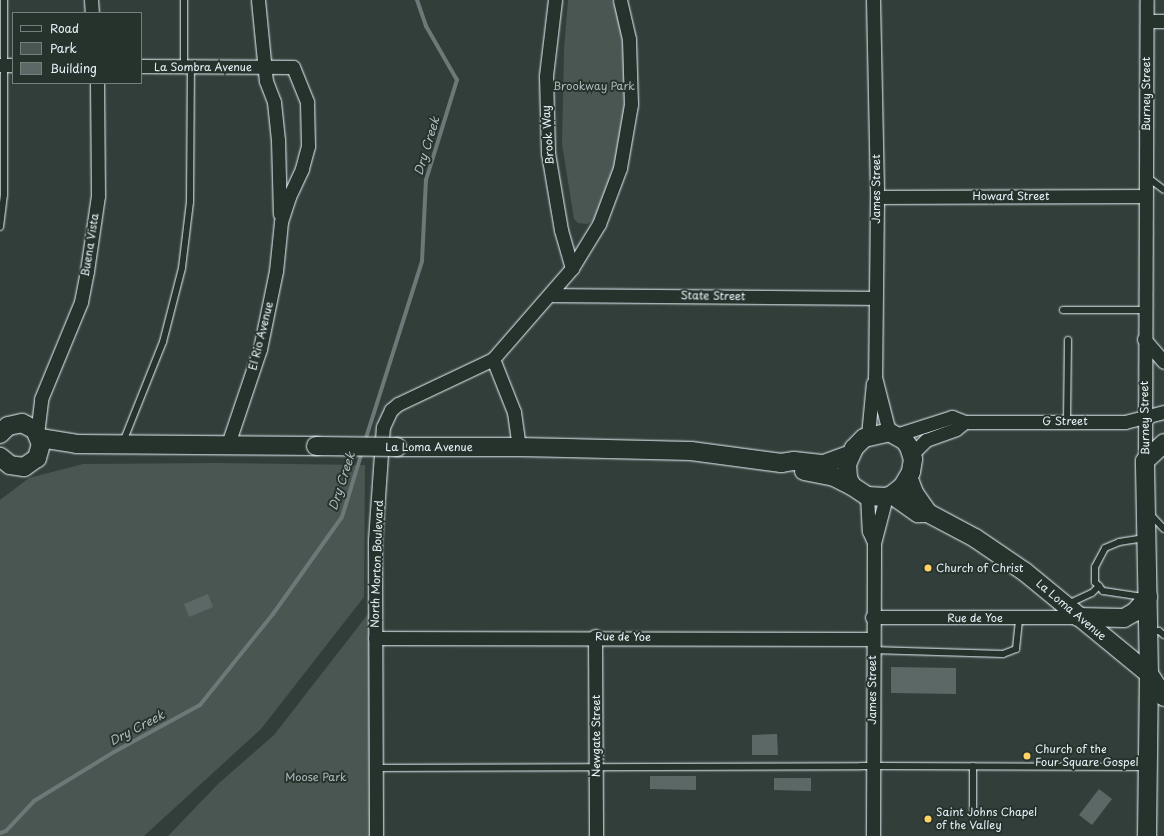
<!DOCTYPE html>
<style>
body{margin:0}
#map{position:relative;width:1164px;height:836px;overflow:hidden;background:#323e39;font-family:"Playpen Sans",sans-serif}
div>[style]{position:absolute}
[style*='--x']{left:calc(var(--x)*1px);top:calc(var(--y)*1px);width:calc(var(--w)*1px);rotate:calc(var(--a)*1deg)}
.green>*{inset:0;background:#495651}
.stream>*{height:4px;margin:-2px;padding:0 2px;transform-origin:2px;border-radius:2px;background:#6d7978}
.building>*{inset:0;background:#5c6865}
.roads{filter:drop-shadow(0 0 1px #e8f1f8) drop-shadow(0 0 1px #e8f1f8)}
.lane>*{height:6px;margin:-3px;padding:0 3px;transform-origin:3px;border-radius:3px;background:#26332d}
.street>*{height:13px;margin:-6.5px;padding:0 6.5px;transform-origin:6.5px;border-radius:6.5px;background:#26332d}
.secondary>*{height:18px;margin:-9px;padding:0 9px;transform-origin:9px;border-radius:9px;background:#26332d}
.bridges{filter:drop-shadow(0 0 1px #e8f1f8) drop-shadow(0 0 1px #e8f1f8)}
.secondary-bridge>*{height:18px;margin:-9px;padding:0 9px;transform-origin:9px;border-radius:9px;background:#26332d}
.dots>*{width:11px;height:11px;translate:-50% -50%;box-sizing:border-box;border:2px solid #26332d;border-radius:50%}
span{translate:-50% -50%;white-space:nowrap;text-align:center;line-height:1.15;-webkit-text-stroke:4px #26332d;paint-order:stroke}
.street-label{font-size:11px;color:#e8f1f8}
.park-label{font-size:11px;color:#b0bbbe}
.poi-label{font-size:11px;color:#e8f1f8}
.left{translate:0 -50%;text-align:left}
.water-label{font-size:12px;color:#b1bbbe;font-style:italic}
.legend{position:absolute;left:12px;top:12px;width:130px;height:72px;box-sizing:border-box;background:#26332d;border:1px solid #747f7e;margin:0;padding:5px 7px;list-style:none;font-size:12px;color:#e8f1f8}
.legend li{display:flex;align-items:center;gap:8px;height:20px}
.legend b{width:20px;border:1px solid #747f7e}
</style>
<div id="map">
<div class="green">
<div style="clip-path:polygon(568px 0,612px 0,618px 15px,624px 49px,624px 119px,609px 193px,597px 219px,587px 224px,578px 223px,574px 219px,562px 144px,564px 49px)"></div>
<div style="clip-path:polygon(216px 463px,365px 465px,364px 597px,261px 729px,144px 836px,0 836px,0 500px,29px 478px,83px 464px)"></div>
<div style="clip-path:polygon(375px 605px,376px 836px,168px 836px,219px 783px,274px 735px)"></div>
</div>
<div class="stream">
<div style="--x:365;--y:441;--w:189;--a:-72.4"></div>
<div style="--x:422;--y:261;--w:81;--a:-87.2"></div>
<div style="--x:426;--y:180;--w:105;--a:-72.8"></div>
<div style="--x:457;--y:80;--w:62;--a:-119.9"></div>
<div style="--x:426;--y:26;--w:28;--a:-109"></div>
<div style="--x:0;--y:833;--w:6;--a:-18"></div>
<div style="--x:6;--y:831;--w:41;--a:-47"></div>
<div style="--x:34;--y:801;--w:94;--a:-31.5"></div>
<div style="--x:114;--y:752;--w:98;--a:-28.7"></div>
<div style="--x:200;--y:705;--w:117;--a:-51.3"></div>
<div style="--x:273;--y:614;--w:119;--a:-54.6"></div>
<div style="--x:342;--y:517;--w:68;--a:-72.9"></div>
</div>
<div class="building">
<div style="clip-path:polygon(208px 594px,213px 607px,189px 617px,184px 604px)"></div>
<div style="clip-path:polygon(891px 667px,956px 668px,956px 694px,891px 693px)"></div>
<div style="clip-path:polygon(777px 734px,778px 755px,752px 755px,752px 735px)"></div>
<div style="clip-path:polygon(650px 776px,696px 776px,696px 790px,650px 789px)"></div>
<div style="clip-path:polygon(774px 778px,811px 778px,811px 791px,774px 790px)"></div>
<div style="clip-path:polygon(1099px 789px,1112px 799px,1092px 825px,1079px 815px)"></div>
</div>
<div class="roads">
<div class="lane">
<div style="--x:184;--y:0;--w:66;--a:90"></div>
<div style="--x:1147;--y:177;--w:21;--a:37"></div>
<div style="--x:0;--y:227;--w:32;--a:-83"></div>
<div style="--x:4;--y:195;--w:195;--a:-90"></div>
<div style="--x:1063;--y:310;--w:81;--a:0"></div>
<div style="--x:1067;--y:421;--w:81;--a:-89.3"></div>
<div style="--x:123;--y:442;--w:108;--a:-68.2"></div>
<div style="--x:163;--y:342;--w:76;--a:-75.6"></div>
<div style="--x:182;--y:268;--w:66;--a:-83.1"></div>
<div style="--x:190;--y:202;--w:136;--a:-89.6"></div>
<div style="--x:1151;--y:515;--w:19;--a:47"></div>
<div style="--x:1143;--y:597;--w:40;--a:-171.5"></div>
<div style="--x:1103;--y:591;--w:12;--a:-132"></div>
<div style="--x:1095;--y:582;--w:15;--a:-90"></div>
<div style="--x:1095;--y:567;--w:21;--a:-62"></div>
<div style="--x:1105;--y:548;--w:15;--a:-23"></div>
<div style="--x:1119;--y:542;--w:26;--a:-9"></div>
<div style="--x:1068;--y:604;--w:26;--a:-25"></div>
<div style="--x:1092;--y:593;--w:10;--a:-45"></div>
<div style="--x:1149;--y:631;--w:10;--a:0"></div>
<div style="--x:1159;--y:631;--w:6;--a:39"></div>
<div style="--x:872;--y:650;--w:131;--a:1.7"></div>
<div style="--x:1003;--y:654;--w:14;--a:-21"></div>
<div style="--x:1016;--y:649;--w:31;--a:-84"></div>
<div style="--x:973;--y:766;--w:44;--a:90"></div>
<div style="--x:375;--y:768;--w:486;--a:-0.2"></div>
<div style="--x:861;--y:766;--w:284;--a:0.2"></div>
</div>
<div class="street">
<div style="--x:91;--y:0;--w:13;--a:86"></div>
<div style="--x:258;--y:0;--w:81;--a:84.4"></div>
<div style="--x:266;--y:81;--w:22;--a:69"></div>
<div style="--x:274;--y:102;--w:38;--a:84"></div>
<div style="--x:278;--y:140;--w:74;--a:88.5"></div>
<div style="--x:555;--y:0;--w:77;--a:96.8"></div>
<div style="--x:546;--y:76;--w:77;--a:88.5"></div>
<div style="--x:548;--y:153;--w:78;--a:80.4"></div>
<div style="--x:561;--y:230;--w:40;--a:74"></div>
<div style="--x:873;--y:0;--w:197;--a:88.8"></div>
<div style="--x:877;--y:197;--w:180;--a:90.6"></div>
<div style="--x:875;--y:377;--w:57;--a:75.7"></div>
<div style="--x:1147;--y:21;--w:17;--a:0"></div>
<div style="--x:0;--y:65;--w:13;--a:0"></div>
<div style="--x:141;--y:66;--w:152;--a:0.4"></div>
<div style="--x:293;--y:67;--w:38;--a:68"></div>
<div style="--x:307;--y:102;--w:44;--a:88.7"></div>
<div style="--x:308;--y:146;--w:24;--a:105"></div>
<div style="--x:302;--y:169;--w:31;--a:115"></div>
<div style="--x:289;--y:197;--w:26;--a:108"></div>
<div style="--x:281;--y:222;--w:49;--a:95.8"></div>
<div style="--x:276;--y:271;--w:80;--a:101.6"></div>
<div style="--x:260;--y:349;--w:103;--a:108.6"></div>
<div style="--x:877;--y:197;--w:268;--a:-0.2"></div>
<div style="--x:550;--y:295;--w:325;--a:0.5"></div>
<div style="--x:1144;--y:339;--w:30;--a:49"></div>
<div style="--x:493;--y:359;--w:57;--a:68.4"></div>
<div style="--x:514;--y:412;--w:35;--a:82"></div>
<div style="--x:37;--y:434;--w:35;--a:-83"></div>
<div style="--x:41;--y:399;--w:105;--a:-67.6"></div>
<div style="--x:81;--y:302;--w:32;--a:-79"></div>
<div style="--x:87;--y:271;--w:76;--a:-81.7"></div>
<div style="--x:98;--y:196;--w:113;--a:-90.5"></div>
<div style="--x:868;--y:435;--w:52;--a:-84.5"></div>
<div style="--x:896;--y:435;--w:59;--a:-17.8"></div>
<div style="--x:952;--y:417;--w:14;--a:21"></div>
<div style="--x:965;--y:422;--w:160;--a:0"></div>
<div style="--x:1125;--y:422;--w:40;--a:-14.4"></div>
<div style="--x:913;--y:459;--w:8;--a:-76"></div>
<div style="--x:915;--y:451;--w:16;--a:-45"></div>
<div style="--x:926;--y:440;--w:32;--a:-20"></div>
<div style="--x:956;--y:429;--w:11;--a:-38"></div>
<div style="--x:1145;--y:461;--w:461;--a:-89.8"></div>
<div style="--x:867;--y:496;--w:35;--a:87"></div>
<div style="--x:869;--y:531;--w:12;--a:66"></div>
<div style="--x:872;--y:617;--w:206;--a:0"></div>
<div style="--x:595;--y:636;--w:200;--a:89.7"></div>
<div style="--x:375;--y:638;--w:497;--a:0.1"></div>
<div style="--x:376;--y:836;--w:296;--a:-90.2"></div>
<div style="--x:375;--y:540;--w:113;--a:-86"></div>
<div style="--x:383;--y:427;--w:19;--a:-65"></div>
<div style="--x:391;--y:410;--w:9;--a:-41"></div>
<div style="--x:398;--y:404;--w:105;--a:-25.3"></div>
<div style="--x:493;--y:359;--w:121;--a:-49"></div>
<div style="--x:572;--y:268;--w:52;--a:-58.5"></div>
<div style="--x:599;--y:224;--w:60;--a:-69.4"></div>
<div style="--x:620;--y:168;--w:65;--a:-80.2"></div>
<div style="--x:631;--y:104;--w:65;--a:-91.8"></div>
<div style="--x:629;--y:39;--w:40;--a:-103"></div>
<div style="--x:873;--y:836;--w:293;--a:-89.8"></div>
<div style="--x:874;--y:543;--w:48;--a:-75.4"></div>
</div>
<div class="secondary">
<div style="--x:889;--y:432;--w:18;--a:29"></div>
<div style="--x:905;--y:441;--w:7;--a:56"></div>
<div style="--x:909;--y:447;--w:13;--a:72"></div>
<div style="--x:913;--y:459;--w:13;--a:99"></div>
<div style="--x:911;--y:472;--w:16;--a:120"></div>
<div style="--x:903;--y:486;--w:14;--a:141"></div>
<div style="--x:892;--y:495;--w:6;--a:162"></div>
<div style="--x:886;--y:497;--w:19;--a:-177"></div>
<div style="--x:867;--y:496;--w:18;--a:-146"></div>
<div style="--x:852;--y:486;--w:9;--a:-117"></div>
<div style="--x:848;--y:478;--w:14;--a:-94"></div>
<div style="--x:847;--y:464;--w:17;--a:-66"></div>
<div style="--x:854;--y:448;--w:14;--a:-45"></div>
<div style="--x:864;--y:438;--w:26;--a:-13"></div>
<div style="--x:0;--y:434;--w:11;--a:-45"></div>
<div style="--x:8;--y:426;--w:14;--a:-12"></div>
<div style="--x:22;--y:423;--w:15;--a:28"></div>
<div style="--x:35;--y:430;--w:15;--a:67"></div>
<div style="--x:41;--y:444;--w:15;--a:106"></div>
<div style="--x:37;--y:458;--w:16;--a:145"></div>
<div style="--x:24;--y:467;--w:14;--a:-172"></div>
<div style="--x:10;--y:465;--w:13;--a:-141"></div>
<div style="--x:40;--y:438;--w:36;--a:9"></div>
<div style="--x:76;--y:444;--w:240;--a:0.5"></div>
<div style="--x:397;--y:447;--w:122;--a:0"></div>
<div style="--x:519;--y:447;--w:172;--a:1.3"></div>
<div style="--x:691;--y:451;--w:91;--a:7.6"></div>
<div style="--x:781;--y:463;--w:13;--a:-9"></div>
<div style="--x:794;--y:461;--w:30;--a:6"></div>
<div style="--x:824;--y:464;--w:27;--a:-20"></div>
<div style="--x:804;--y:471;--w:31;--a:11"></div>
<div style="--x:834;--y:477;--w:20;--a:27"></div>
<div style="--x:909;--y:479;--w:15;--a:70"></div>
<div style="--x:914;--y:493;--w:24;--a:55"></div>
<div style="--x:892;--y:495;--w:32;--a:35"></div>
<div style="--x:918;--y:513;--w:10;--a:0"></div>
<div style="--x:928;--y:513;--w:53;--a:28"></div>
<div style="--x:975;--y:538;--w:60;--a:34.2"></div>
<div style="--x:1025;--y:572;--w:161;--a:39.4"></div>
<div style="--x:1149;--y:674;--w:27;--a:57"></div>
<div style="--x:1078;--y:617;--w:46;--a:1.2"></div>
<div style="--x:1124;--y:618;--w:13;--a:-29"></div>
<div style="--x:1135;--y:612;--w:20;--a:-49"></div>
<div style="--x:1147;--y:836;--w:162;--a:-89.3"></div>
<div style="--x:1149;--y:674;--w:213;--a:-91.1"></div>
<div style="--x:1145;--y:461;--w:26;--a:-43"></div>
</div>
</div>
<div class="bridges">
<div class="secondary-bridge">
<div style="--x:316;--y:446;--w:81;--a:0.7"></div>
</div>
</div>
<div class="dots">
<div style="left:928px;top:568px;background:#ffd166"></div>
<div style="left:1027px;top:756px;background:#ffd166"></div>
<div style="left:928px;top:819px;background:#ffd166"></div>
</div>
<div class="street-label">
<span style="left:203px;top:67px">La Sombra Avenue</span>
<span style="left:1146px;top:94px;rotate:-90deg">Burney Street</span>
<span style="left:548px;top:135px;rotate:-94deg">Brook Way</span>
<span style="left:876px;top:189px;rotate:-90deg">James Street</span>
<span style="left:1011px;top:196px">Howard Street</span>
<span style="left:90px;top:245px;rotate:-81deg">Buena Vista</span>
<span style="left:713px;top:296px;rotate:1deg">State Street</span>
<span style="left:261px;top:336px;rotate:-76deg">El Rio Avenue</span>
<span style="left:1145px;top:418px;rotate:-91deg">Burney Street</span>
<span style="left:1065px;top:421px">G Street</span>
<span style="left:429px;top:447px">La Loma Avenue</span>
<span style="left:377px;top:564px;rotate:-88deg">North Morton Boulevard</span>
<span style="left:1071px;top:610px;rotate:40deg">La Loma Avenue</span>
<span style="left:975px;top:618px">Rue de Yoe</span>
<span style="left:623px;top:637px;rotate:1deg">Rue de Yoe</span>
<span style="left:872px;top:690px;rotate:-90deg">James Street</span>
<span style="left:596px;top:736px;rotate:-90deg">Newgate Street</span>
</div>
<div class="park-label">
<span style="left:594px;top:86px">Brookway Park</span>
<span style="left:316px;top:777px">Moose Park</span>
</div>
<div class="poi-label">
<span class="left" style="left:936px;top:568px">Church of Christ</span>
<span class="left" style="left:1035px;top:756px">Church of the<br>Four Square Gospel</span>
<span class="left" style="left:936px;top:819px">Saint Johns Chapel<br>of the Valley</span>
</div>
<div class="water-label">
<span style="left:427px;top:146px;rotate:-73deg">Dry Creek</span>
<span style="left:342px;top:481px;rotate:-72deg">Dry Creek</span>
<span style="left:137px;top:728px;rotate:-28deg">Dry Creek</span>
</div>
<ul class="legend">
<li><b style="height:5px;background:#26332d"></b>Road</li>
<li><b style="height:11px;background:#495651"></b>Park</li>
<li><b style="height:11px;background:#5c6865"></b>Building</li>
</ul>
</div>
